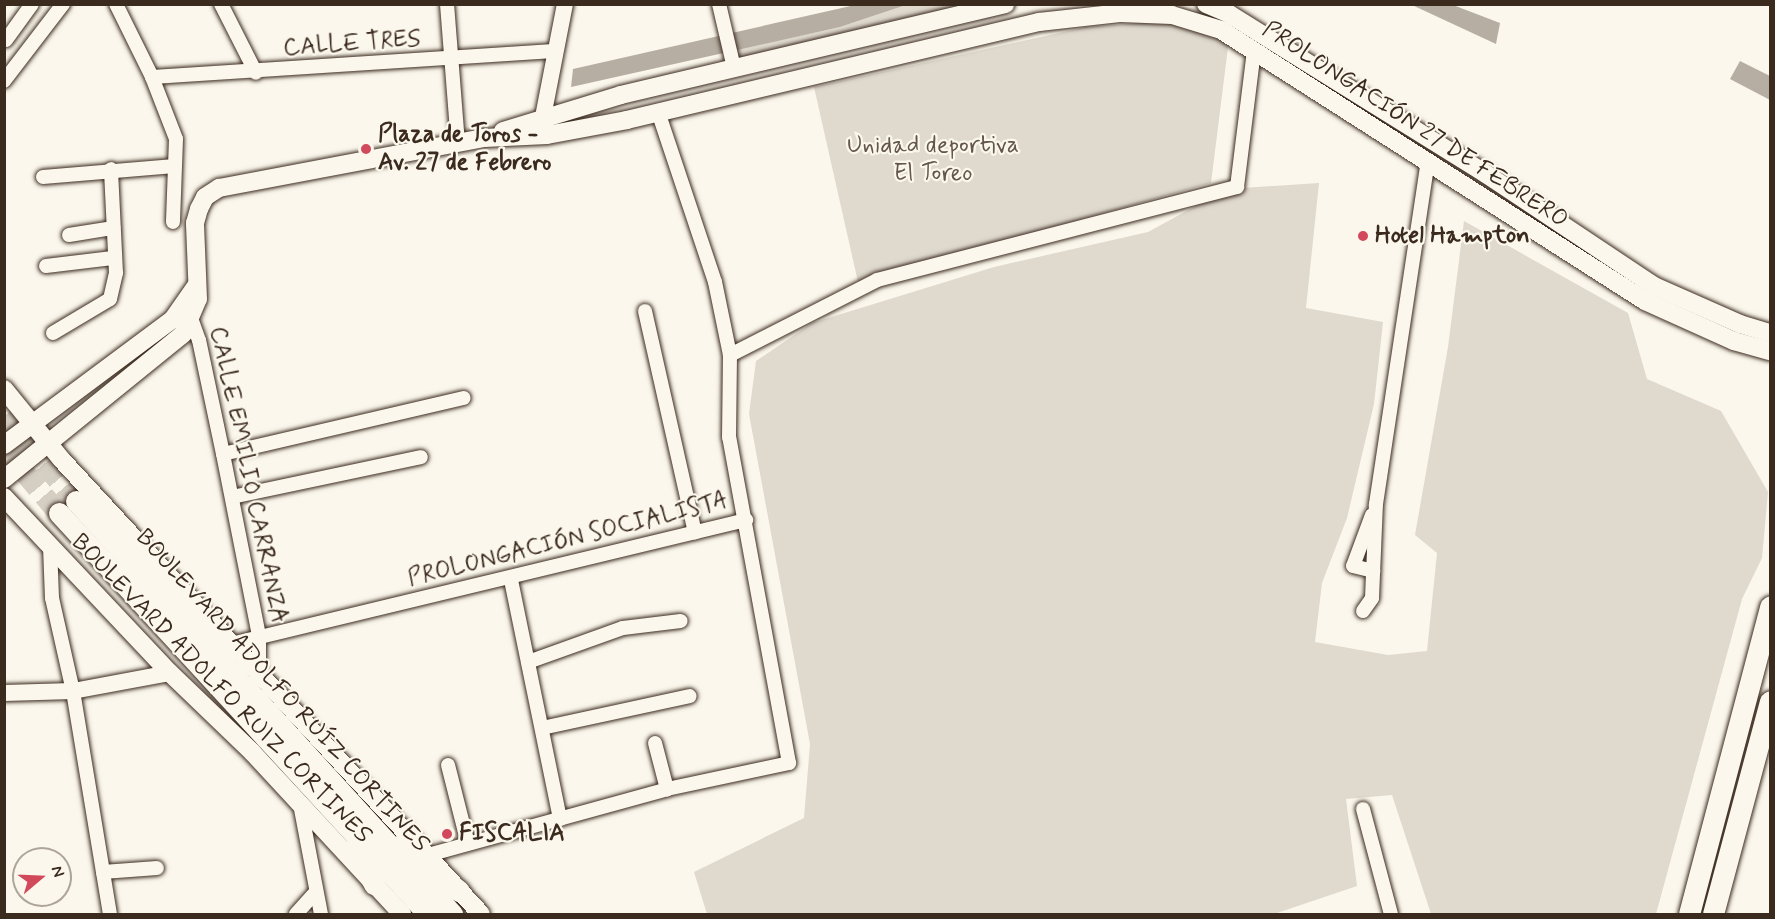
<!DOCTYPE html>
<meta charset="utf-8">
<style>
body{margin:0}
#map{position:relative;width:1775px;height:919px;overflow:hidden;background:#fbf7ec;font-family:Mynerve,sans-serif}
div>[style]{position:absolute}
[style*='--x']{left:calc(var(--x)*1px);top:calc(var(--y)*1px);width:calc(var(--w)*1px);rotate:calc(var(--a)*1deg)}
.green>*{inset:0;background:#dfd9ce}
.water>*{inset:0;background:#b6aea2}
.trunk-tunnel>*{height:21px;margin-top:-10.5px;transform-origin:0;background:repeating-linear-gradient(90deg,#d5cec3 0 21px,transparent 0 31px)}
.roads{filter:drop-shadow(0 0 2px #3b2a1e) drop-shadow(0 0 2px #3b2a1e)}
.minor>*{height:14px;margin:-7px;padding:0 7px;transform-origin:7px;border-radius:7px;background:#fbf7ec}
.tertiary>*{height:16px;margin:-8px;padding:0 8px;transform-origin:8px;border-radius:8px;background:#fbf7ec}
.secondary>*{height:18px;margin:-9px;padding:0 9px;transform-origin:9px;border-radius:9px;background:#fbf7ec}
.primary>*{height:21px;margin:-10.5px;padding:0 10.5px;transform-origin:10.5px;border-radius:10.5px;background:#fbf7ec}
.trunk>*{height:21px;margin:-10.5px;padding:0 10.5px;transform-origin:10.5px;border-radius:10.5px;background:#fbf7ec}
.dots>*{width:16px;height:16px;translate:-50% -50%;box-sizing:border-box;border:3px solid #fbf7ec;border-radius:50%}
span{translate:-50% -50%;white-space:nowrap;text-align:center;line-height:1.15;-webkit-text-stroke:4.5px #fbf7ec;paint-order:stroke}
.street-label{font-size:24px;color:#3b2a1e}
.poi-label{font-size:24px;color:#3b2a1e;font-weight:700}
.left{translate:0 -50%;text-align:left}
.park-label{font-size:24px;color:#64564a}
.frame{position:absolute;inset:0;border:6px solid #3b2a1e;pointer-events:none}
.north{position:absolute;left:12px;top:847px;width:60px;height:60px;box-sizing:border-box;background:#fbf7ec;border:2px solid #aea59a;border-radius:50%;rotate:71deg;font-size:16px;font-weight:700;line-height:24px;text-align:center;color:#3b2a1e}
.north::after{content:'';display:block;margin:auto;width:21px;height:27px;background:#d1495b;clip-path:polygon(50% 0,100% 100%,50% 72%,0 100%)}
</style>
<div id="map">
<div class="green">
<div style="clip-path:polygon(906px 5px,995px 5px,734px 68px,730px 51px,840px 27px)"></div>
<div style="clip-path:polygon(1168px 21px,1229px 39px,1211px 183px,858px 282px,814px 87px,1086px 27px)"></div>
<div style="clip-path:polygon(1319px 183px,1306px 308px,1383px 322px,1374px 404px,1347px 518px,1322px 583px,1315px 642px,1388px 655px,1427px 651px,1437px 553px,1415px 535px,1448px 347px,1464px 221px,1628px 313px,1647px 379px,1721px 411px,1768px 492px,1762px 558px,1742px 599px,1656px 914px,1431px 914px,1392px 795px,1346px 799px,1357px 886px,1274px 914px,707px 914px,694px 872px,804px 818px,810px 744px,749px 414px,756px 361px,812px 323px,994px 267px,1148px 232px,1227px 189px)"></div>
</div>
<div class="water">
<div style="clip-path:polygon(855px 5px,906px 5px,840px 27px,571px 87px,573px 69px)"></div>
<div style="clip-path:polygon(1412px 5px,1453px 5px,1500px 23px,1496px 44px)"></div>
<div style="clip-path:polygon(1740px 61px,1770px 76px,1770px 100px,1730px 79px)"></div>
</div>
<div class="trunk-tunnel">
<div style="--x:4;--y:416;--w:111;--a:49.7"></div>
<div style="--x:4;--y:448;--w:85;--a:49.8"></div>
</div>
<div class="roads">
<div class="minor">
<div style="--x:116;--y:4;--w:81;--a:63.7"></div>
<div style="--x:152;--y:77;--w:66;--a:68.8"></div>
<div style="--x:176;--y:139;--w:83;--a:92.1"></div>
<div style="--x:221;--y:4;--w:77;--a:63.1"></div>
<div style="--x:447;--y:4;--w:139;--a:85.5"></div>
<div style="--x:719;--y:4;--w:66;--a:76.8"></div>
<div style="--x:6;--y:40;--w:44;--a:-54.2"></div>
<div style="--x:152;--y:77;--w:403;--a:-3.7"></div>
<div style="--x:4;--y:81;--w:97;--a:-52.5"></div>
<div style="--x:43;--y:177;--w:132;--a:-4.8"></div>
<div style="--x:69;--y:235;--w:45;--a:-9"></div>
<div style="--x:46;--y:266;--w:67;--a:-6.8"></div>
<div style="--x:645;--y:311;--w:227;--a:77.3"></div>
<div style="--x:185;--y:314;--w:10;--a:45"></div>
<div style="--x:192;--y:321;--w:20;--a:70"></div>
<div style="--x:199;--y:340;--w:116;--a:78.1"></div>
<div style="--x:223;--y:454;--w:186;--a:78.8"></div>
<div style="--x:259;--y:636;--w:38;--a:90"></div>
<div style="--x:53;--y:333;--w:66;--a:-30.8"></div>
<div style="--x:110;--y:299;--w:27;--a:-77"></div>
<div style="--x:116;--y:273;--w:104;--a:-92.8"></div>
<div style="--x:730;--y:355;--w:165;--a:-27"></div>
<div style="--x:877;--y:280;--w:372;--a:-14.5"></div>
<div style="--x:1237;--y:187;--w:138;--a:-82.9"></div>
<div style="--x:223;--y:454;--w:247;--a:-13.1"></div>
<div style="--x:232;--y:497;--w:193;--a:-11.9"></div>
<div style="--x:1372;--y:515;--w:54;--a:110.4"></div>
<div style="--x:1353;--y:566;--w:21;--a:14"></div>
<div style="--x:50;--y:546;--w:52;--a:87.8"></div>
<div style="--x:52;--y:598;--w:95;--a:77.3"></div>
<div style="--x:73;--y:691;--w:226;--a:80.6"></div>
<div style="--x:511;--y:580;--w:244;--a:78.4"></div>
<div style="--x:1363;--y:611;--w:16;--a:-55"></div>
<div style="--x:1372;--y:598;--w:94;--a:-87.6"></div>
<div style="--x:1376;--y:504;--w:346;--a:-81.4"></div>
<div style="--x:231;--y:644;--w:530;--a:-13.54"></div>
<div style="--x:528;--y:662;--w:101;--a:-19.7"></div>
<div style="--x:623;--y:628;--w:58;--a:-6.9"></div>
<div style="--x:542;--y:728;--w:151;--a:-12.2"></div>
<div style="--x:655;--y:743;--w:48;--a:75.4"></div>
<div style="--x:448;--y:765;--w:81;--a:75.8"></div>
<div style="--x:300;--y:804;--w:112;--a:79.2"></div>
<div style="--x:1363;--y:809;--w:109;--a:75.1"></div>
<div style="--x:428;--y:855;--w:248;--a:-15.4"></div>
<div style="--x:667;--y:789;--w:125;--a:-12"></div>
<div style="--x:789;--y:763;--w:331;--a:-100.4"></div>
<div style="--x:729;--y:437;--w:82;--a:-89.3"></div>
<div style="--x:730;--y:355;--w:75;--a:-101.6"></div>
<div style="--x:715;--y:282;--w:179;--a:-108.5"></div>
<div style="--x:103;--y:872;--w:54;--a:-4.2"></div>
<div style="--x:296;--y:914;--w:30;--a:-48"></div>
</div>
<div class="tertiary">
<div style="--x:546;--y:130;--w:13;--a:-103"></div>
<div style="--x:543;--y:117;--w:115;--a:-79"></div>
<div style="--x:4;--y:693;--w:69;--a:-1.7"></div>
<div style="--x:73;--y:691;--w:99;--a:-10.5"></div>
</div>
<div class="secondary">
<div style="--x:1206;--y:4;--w:25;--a:23"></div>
<div style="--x:1229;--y:14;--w:303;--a:31.9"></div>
<div style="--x:1486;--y:174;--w:202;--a:33.7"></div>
<div style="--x:1654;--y:286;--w:94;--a:23.8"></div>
<div style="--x:1740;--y:324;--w:31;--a:17"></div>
<div style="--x:503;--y:131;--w:123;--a:-17"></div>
<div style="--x:621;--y:95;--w:395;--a:-13.3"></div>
<div style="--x:4;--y:389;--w:90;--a:50.8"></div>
<div style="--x:61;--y:459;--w:619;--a:47.29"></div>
<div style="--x:4;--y:445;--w:211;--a:-36.7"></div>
<div style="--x:173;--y:319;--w:40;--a:-55.1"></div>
<div style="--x:4;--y:479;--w:230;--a:-39"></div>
<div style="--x:183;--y:334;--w:38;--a:-67"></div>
<div style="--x:198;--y:299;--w:76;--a:-92.3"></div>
<div style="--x:195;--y:223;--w:15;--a:-74"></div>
<div style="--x:199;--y:209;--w:13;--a:-63"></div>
<div style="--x:205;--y:197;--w:17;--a:-33"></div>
<div style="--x:219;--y:188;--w:270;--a:-10.7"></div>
<div style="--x:484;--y:138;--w:63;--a:-2.7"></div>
<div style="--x:547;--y:135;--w:81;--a:-10.6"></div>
<div style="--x:627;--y:120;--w:423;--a:-13.4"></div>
<div style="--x:1039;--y:22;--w:81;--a:-6.3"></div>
<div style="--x:1120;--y:13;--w:52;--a:2.2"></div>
<div style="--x:1172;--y:15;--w:51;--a:17"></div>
<div style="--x:1221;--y:30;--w:503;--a:32.58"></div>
<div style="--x:1645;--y:301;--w:98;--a:24.2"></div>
<div style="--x:1734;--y:341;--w:37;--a:16"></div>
<div style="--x:4;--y:497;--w:242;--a:46.7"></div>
<div style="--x:170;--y:673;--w:114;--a:43.9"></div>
<div style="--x:252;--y:752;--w:221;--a:47.2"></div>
</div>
<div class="primary">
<div style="--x:1689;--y:914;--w:318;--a:-75.2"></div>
<div style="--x:1713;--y:914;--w:220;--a:-75"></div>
</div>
<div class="trunk">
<div style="--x:76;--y:501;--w:559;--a:47.68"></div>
<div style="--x:59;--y:513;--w:545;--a:47.38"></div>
<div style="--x:401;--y:845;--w:74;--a:38.4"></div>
<div style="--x:355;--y:847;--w:42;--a:62.8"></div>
</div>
</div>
<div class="dots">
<div style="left:366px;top:149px;background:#d1495b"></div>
<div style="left:1363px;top:236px;background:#d1495b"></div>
<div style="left:447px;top:834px;background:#d1495b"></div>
</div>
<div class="street-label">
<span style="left:352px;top:44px;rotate:-4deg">CALLE TRES</span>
<span style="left:1415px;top:125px;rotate:33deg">PROLONGACIÓN 27 DE FEBRERO</span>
<span style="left:248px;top:475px;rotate:78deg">CALLE EMILIO CARRANZA</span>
<span style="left:568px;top:540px;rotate:-14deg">PROLONGACIÓN SOCIALISTA</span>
<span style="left:221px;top:689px;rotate:46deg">BOULEVARD ADOLFO RUIZ CORTINES</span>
<span style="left:282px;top:691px;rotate:48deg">BOULEVARD ADOLFO RUÍZ CORTINES</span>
</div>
<div class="poi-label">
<span class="left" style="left:378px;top:149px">Plaza de Toros -<br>Av. 27 de Febrero</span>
<span class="left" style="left:1375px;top:236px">Hotel Hampton</span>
<span class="left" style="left:459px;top:834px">FISCALIA</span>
</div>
<div class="park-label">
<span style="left:933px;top:160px">Unidad deportiva<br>El Toreo</span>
</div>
<div class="frame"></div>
<div class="north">N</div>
</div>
